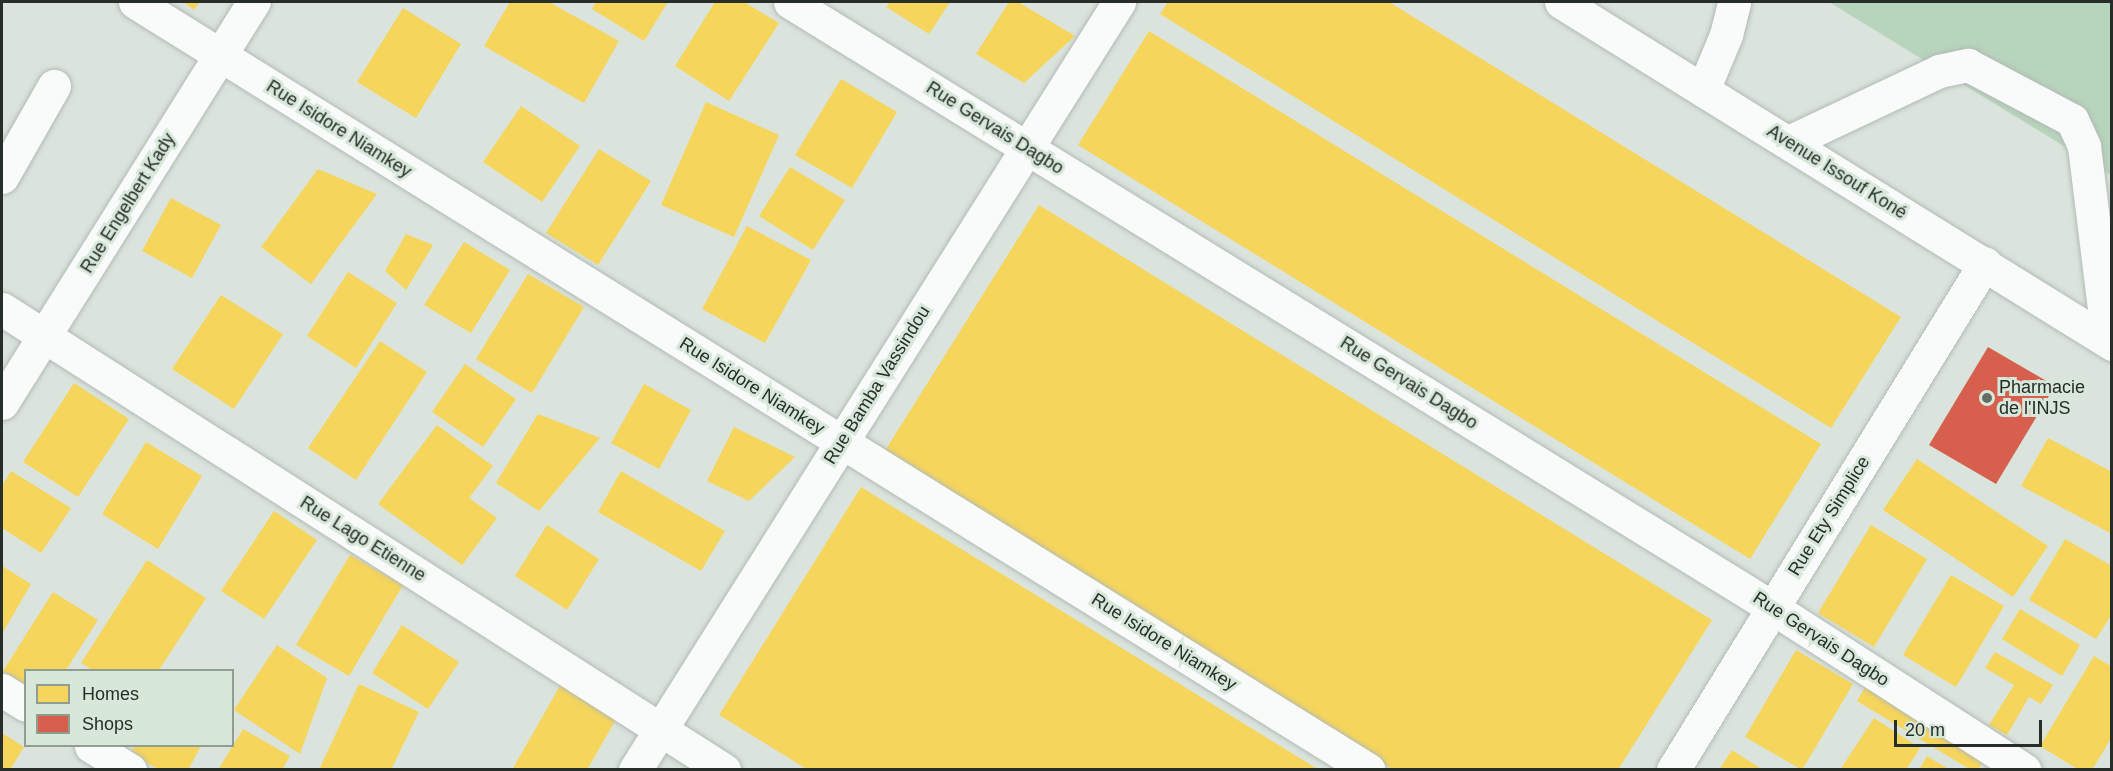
<!DOCTYPE html>
<meta charset="utf-8">
<style>
body{margin:0}
#map{position:relative;width:2113px;height:771px;overflow:hidden;background:#dae4dc;font-family:Arial,sans-serif}
div>[style]{position:absolute}
[style*='--x']{left:calc(var(--x)*1px);top:calc(var(--y)*1px);width:calc(var(--w)*1px);rotate:calc(var(--a)*1deg)}
.green>*{inset:0;background:#b7d4bc}
.homes>*{inset:0;background:#f6d55c}
.shops>*{inset:0;background:#d6604d}
.roads{filter:drop-shadow(0 0 2px #b2bab4) drop-shadow(0 0 2px #b2bab4)}
.minor>*{height:33px;margin:-16.5px;padding:0 16.5px;transform-origin:16.5px;border-radius:16.5px;background:#f9fbfa}
.highway>*{height:33px;margin:-16.5px;padding:0 16.5px;transform-origin:16.5px;border-radius:16.5px;background:#f9fbfa}
.dots>*{width:16px;height:16px;translate:-50% -50%;box-sizing:border-box;border:3px solid #d7e7d9;border-radius:50%}
span{translate:-50% -50%;white-space:nowrap;text-align:center;line-height:1.15;-webkit-text-stroke:6px #d7e7d9;paint-order:stroke}
.street-label{font-size:18px;color:#272d28}
.poi-label{font-size:18px;color:#272d28}
.left{translate:0 -50%;text-align:left}
.frame{position:absolute;inset:0;border:3px solid #272d28;pointer-events:none}
.legend{position:absolute;left:24px;top:669px;width:210px;height:78px;box-sizing:border-box;background:#d7e7d9;border:2px solid #919d92;margin:0;padding:8px 10px;list-style:none;font-size:18px;color:#272d28}
.legend li{display:flex;align-items:center;gap:12px;height:30px}
.legend b{width:30px;border:2px solid #919d92}
.scale{position:absolute;left:1894px;top:720px;width:148px;height:27px;box-sizing:border-box;border:3px solid #272d28;border-top:0;padding-left:8px;font-size:18px;line-height:21px;white-space:nowrap;color:#272d28;-webkit-text-stroke:4px #d7e7d9;paint-order:stroke}
</style>
<div id="map">
<div class="green">
<div style="clip-path:polygon(1829px 2px,2111px 2px,2111px 175px)"></div>
</div>
<div class="homes">
<div style="clip-path:polygon(183px 2px,200px 2px,194px 10px)"></div>
<div style="clip-path:polygon(510px 2px,549px 2px,619px 41px,584px 103px,484px 46px)"></div>
<div style="clip-path:polygon(596px 2px,668px 2px,644px 41px,592px 9px)"></div>
<div style="clip-path:polygon(715px 2px,744px 2px,779px 23px,729px 101px,675px 66px)"></div>
<div style="clip-path:polygon(890px 2px,950px 2px,929px 34px,886px 7px)"></div>
<div style="clip-path:polygon(1009px 2px,1018px 2px,1075px 36px,1024px 83px,976px 54px)"></div>
<div style="clip-path:polygon(1168px 2px,1389px 2px,1901px 317px,1831px 428px,1160px 14px)"></div>
<div style="clip-path:polygon(403px 8px,461px 44px,416px 118px,357px 82px)"></div>
<div style="clip-path:polygon(1149px 31px,1821px 444px,1750px 559px,1078px 145px)"></div>
<div style="clip-path:polygon(841px 79px,897px 112px,852px 188px,795px 155px)"></div>
<div style="clip-path:polygon(706px 102px,779px 135px,734px 237px,661px 205px)"></div>
<div style="clip-path:polygon(521px 106px,580px 146px,542px 202px,483px 162px)"></div>
<div style="clip-path:polygon(599px 149px,651px 181px,598px 265px,546px 233px)"></div>
<div style="clip-path:polygon(790px 167px,845px 200px,813px 250px,759px 216px)"></div>
<div style="clip-path:polygon(318px 169px,377px 194px,311px 284px,261px 247px)"></div>
<div style="clip-path:polygon(171px 198px,221px 225px,192px 278px,142px 251px)"></div>
<div style="clip-path:polygon(1039px 205px,1712px 620px,1618px 770px,1394px 770px,883px 454px)"></div>
<div style="clip-path:polygon(747px 226px,811px 260px,765px 343px,702px 309px)"></div>
<div style="clip-path:polygon(406px 234px,433px 245px,406px 290px,385px 271px)"></div>
<div style="clip-path:polygon(464px 242px,510px 270px,471px 333px,424px 305px)"></div>
<div style="clip-path:polygon(348px 272px,397px 303px,356px 368px,307px 336px)"></div>
<div style="clip-path:polygon(528px 274px,584px 307px,532px 393px,476px 359px)"></div>
<div style="clip-path:polygon(221px 295px,283px 334px,234px 409px,172px 369px)"></div>
<div style="clip-path:polygon(380px 341px,427px 372px,356px 480px,308px 448px)"></div>
<div style="clip-path:polygon(465px 364px,516px 399px,483px 447px,432px 412px)"></div>
<div style="clip-path:polygon(74px 383px,129px 419px,78px 497px,23px 462px)"></div>
<div style="clip-path:polygon(644px 384px,691px 410px,659px 469px,611px 443px)"></div>
<div style="clip-path:polygon(538px 414px,600px 438px,539px 511px,496px 483px)"></div>
<div style="clip-path:polygon(437px 425px,493px 466px,469px 498px,497px 518px,462px 565px,378px 504px)"></div>
<div style="clip-path:polygon(734px 427px,795px 457px,749px 501px,707px 481px)"></div>
<div style="clip-path:polygon(2048px 438px,2112px 472px,2112px 534px,2021px 486px)"></div>
<div style="clip-path:polygon(146px 442px,202px 476px,158px 549px,102px 514px)"></div>
<div style="clip-path:polygon(1917px 459px,2048px 546px,2013px 597px,1883px 510px)"></div>
<div style="clip-path:polygon(11px 471px,71px 508px,41px 553px,2px 528px,2px 486px)"></div>
<div style="clip-path:polygon(621px 471px,725px 531px,701px 571px,598px 512px)"></div>
<div style="clip-path:polygon(861px 487px,1319px 770px,808px 770px,719px 715px)"></div>
<div style="clip-path:polygon(274px 511px,317px 540px,264px 619px,221px 591px)"></div>
<div style="clip-path:polygon(547px 525px,599px 559px,567px 610px,515px 576px)"></div>
<div style="clip-path:polygon(1871px 525px,1927px 559px,1874px 647px,1818px 613px)"></div>
<div style="clip-path:polygon(2065px 539px,2112px 566px,2112px 614px,2096px 639px,2029px 600px)"></div>
<div style="clip-path:polygon(350px 555px,403px 585px,349px 676px,296px 645px)"></div>
<div style="clip-path:polygon(147px 560px,206px 598px,159px 670px,92px 670px,81px 663px)"></div>
<div style="clip-path:polygon(2px 566px,31px 584px,2px 634px)"></div>
<div style="clip-path:polygon(1951px 575px,2004px 606px,1956px 687px,1903px 655px)"></div>
<div style="clip-path:polygon(53px 592px,98px 620px,66px 670px,26px 670px,26px 685px,3px 671px)"></div>
<div style="clip-path:polygon(2020px 609px,2080px 645px,2062px 676px,2002px 639px)"></div>
<div style="clip-path:polygon(402px 625px,459px 662px,428px 709px,372px 673px)"></div>
<div style="clip-path:polygon(277px 645px,327px 678px,300px 754px,234px 710px)"></div>
<div style="clip-path:polygon(1796px 650px,1853px 684px,1802px 770px,1745px 737px)"></div>
<div style="clip-path:polygon(1995px 652px,2053px 685px,2041px 704px,2029px 697px,2007px 735px,1989px 725px,2014px 685px,1985px 668px)"></div>
<div style="clip-path:polygon(2094px 656px,2112px 667px,2112px 737px,2092px 770px,2079px 770px,2040px 746px)"></div>
<div style="clip-path:polygon(359px 684px,419px 712px,391px 770px,319px 770px)"></div>
<div style="clip-path:polygon(561px 684px,618px 716px,587px 770px,512px 770px)"></div>
<div style="clip-path:polygon(1867px 684px,1986px 756px,1978px 770px,1971px 770px,1857px 701px)"></div>
<div style="clip-path:polygon(1874px 718px,1920px 748px,1906px 770px,1840px 770px)"></div>
<div style="clip-path:polygon(243px 729px,290px 756px,282px 770px,218px 770px)"></div>
<div style="clip-path:polygon(2px 733px,24px 747px,10px 770px,2px 770px)"></div>
<div style="clip-path:polygon(135px 746px,201px 746px,188px 770px,160px 770px,130px 754px)"></div>
<div style="clip-path:polygon(1732px 750px,1763px 770px,1719px 770px)"></div>
<div style="clip-path:polygon(1927px 756px,1950px 770px,1919px 770px)"></div>
</div>
<div class="shops">
<div style="clip-path:polygon(1988px 347px,2055px 386px,1996px 484px,1929px 445px)"></div>
</div>
<div class="roads">
<div class="minor">
<div style="--x:135;--y:2;--w:1453;--a:31.9"></div>
<div style="--x:790;--y:2;--w:1155;--a:31.65"></div>
<div style="--x:1773;--y:608;--w:299;--a:32.8"></div>
<div style="--x:1561;--y:2;--w:649;--a:31.83"></div>
<div style="--x:1789;--y:142;--w:166;--a:-25.3"></div>
<div style="--x:1939;--y:71;--w:30;--a:-12"></div>
<div style="--x:1968;--y:65;--w:118;--a:27.9"></div>
<div style="--x:2072;--y:120;--w:29;--a:65"></div>
<div style="--x:2084;--y:146;--w:196;--a:83"></div>
<div style="--x:2;--y:177;--w:105;--a:-60.3"></div>
<div style="--x:2;--y:309;--w:857;--a:32.56"></div>
<div style="--x:2;--y:403;--w:474;--a:-57.9"></div>
<div style="--x:2;--y:690;--w:28;--a:32"></div>
<div style="--x:91;--y:746;--w:46;--a:31.6"></div>
<div style="--x:635;--y:770;--w:908;--a:-57.78"></div>
<div style="--x:1673;--y:770;--w:595;--a:-58.39"></div>
</div>
<div class="highway">
<div style="--x:1703;--y:90;--w:60;--a:-67.3"></div>
<div style="--x:1726;--y:35;--w:34;--a:-76"></div>
</div>
</div>
<div class="dots">
<div style="left:1987px;top:398px;background:#666d67"></div>
</div>
<div class="street-label">
<span style="left:995px;top:128px;rotate:32deg">Rue Gervais Dagbo</span>
<span style="left:339px;top:129px;rotate:32deg">Rue Isidore Niamkey</span>
<span style="left:1837px;top:172px;rotate:32deg">Avenue Issouf Koné</span>
<span style="left:128px;top:203px;rotate:-58deg">Rue Engelbert Kady</span>
<span style="left:1409px;top:383px;rotate:32deg">Rue Gervais Dagbo</span>
<span style="left:877px;top:385px;rotate:-58deg">Rue Bamba Vassindou</span>
<span style="left:752px;top:386px;rotate:32deg">Rue Isidore Niamkey</span>
<span style="left:1829px;top:516px;rotate:-58deg">Rue Ety Simplice</span>
<span style="left:363px;top:539px;rotate:32deg">Rue Lago Etienne</span>
<span style="left:1821px;top:639px;rotate:33deg">Rue Gervais Dagbo</span>
<span style="left:1164px;top:642px;rotate:32deg">Rue Isidore Niamkey</span>
</div>
<div class="poi-label">
<span class="left" style="left:1999px;top:398px">Pharmacie<br>de l'INJS</span>
</div>
<div class="frame"></div>
<ul class="legend">
<li><b style="height:16px;background:#f6d55c"></b>Homes</li>
<li><b style="height:16px;background:#d6604d"></b>Shops</li>
</ul>
<div class="scale">20 m</div>
</div>
